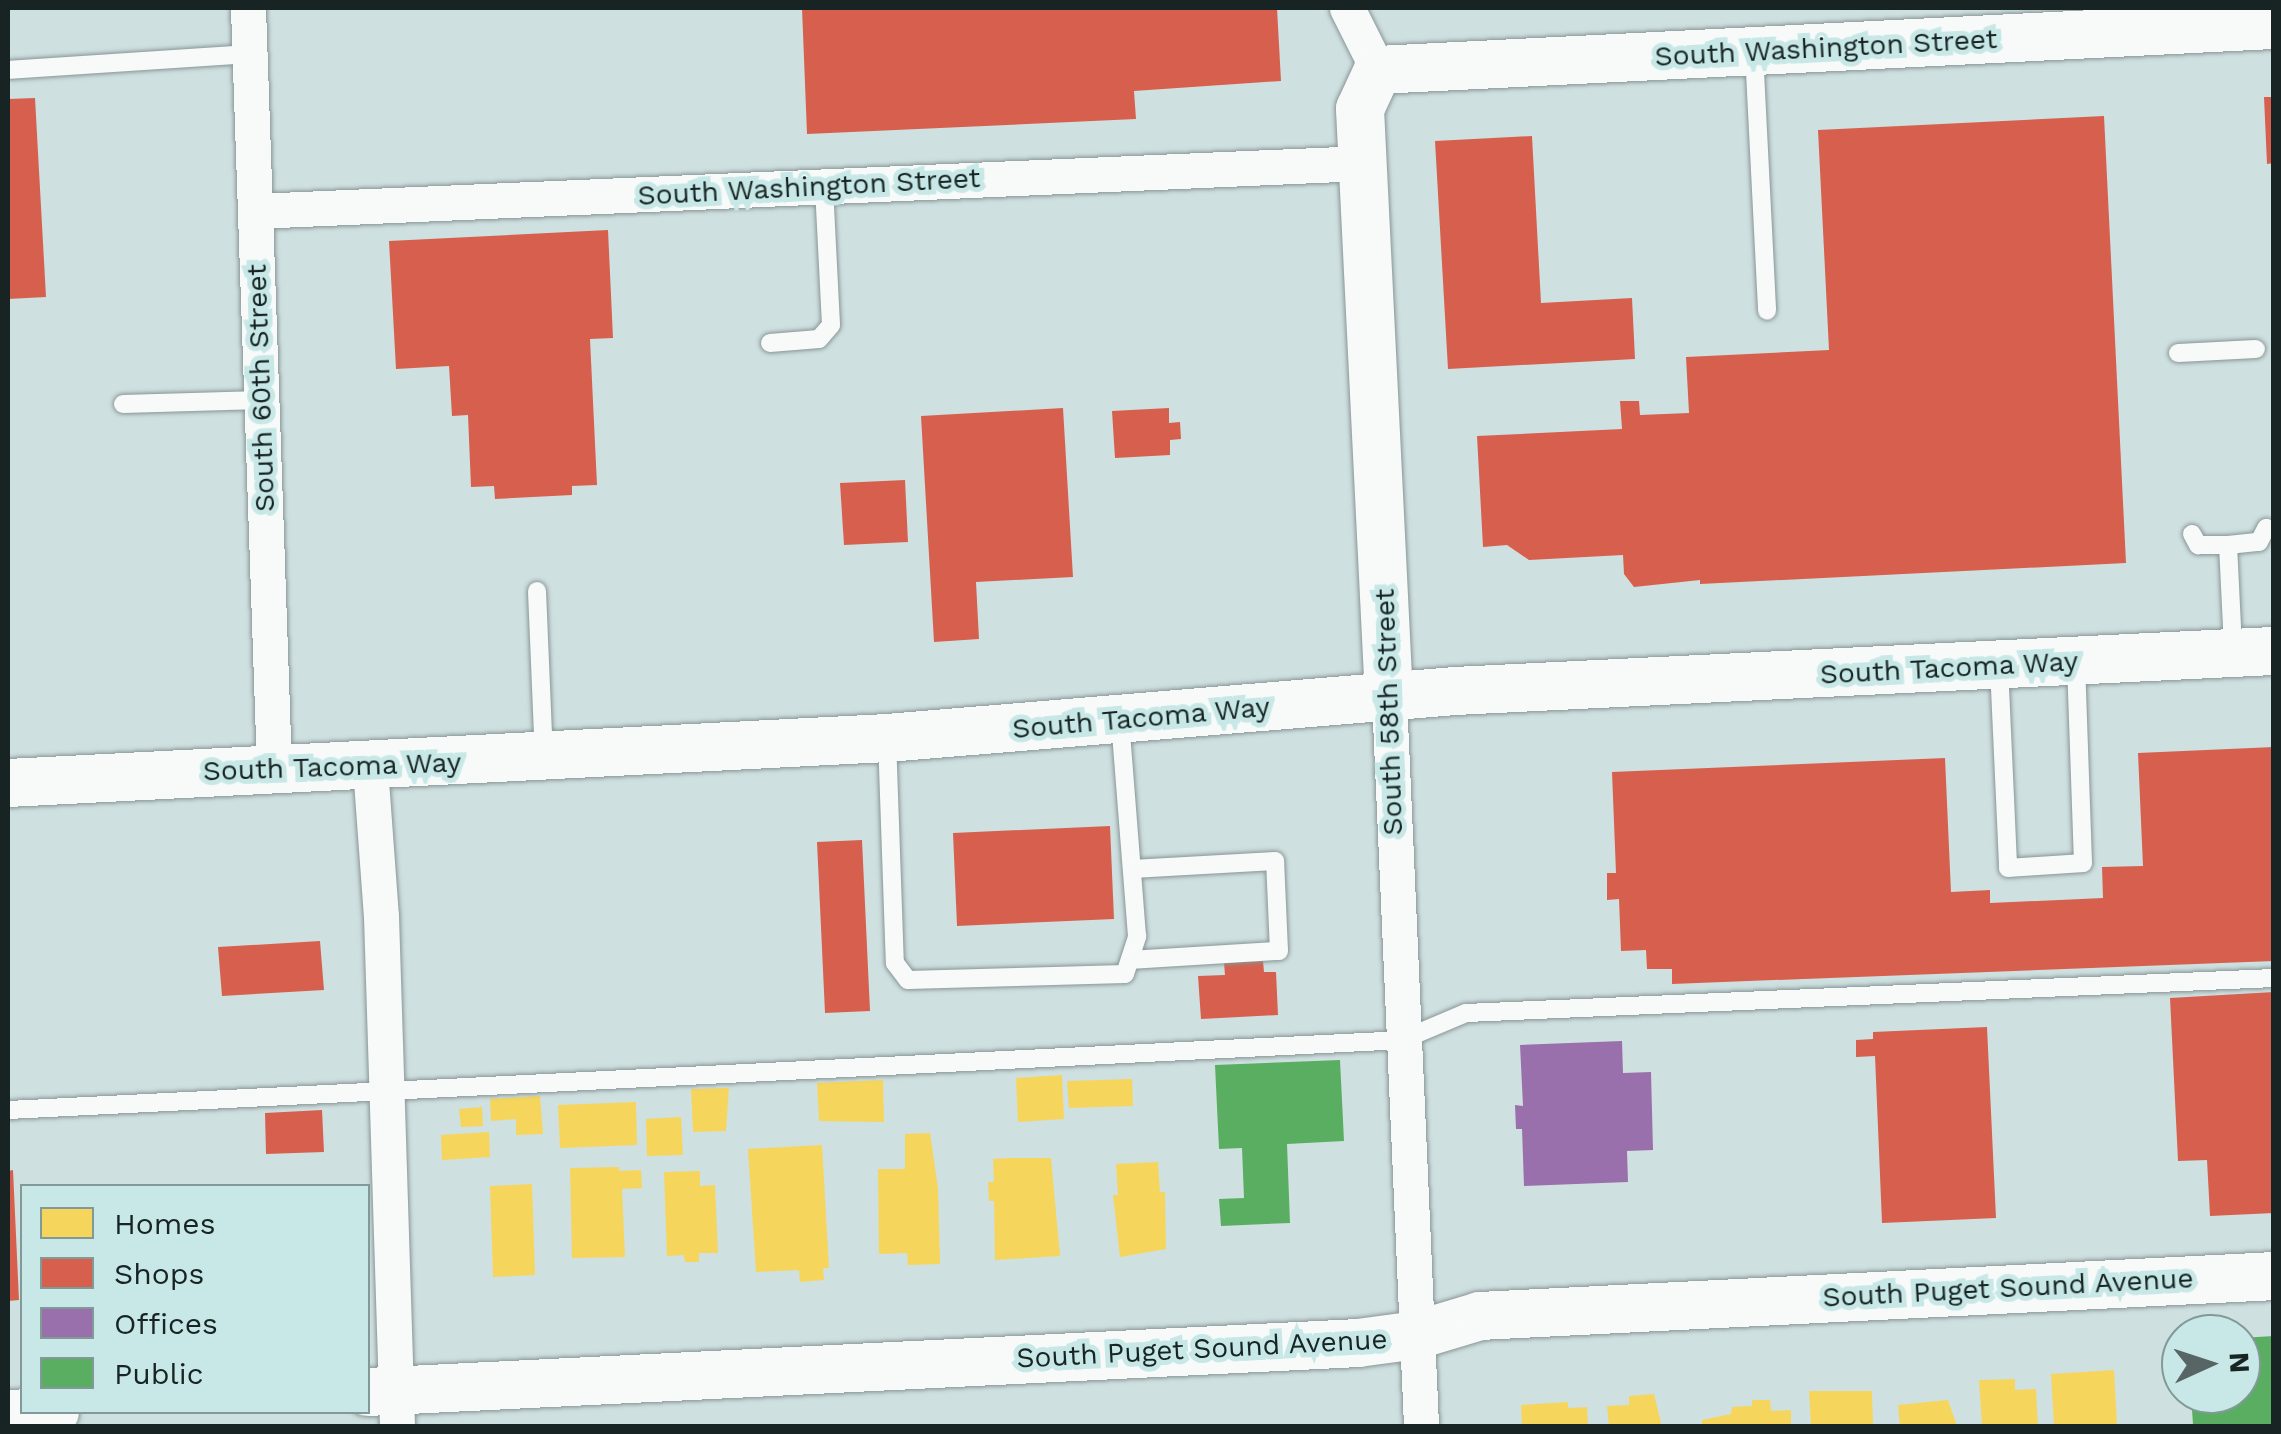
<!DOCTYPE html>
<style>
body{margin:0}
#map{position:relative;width:2281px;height:1434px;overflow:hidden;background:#cfe0e0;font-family:"Work Sans",sans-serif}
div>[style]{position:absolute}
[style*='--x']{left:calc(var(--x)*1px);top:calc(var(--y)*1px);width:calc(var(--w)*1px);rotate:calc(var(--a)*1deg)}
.homes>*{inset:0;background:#f6d55c}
.shops>*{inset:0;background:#d6604d}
.offices>*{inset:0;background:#9970ab}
.public>*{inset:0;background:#5aae61}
.roads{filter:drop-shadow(0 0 2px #889595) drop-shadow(0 0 2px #889595)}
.lane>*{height:18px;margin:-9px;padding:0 9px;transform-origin:9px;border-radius:9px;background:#f8fafa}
.street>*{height:35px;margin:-17.5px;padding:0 17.5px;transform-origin:17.5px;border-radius:17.5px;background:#f8fafa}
.secondary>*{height:48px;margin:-24px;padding:0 24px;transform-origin:24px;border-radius:24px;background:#f8fafa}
span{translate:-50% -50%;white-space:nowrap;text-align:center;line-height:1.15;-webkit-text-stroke:10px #c7e8e6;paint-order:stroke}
.street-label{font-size:28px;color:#172423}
.frame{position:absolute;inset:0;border:10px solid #172423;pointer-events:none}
.legend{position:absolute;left:20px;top:1184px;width:350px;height:230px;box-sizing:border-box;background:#c7e8e6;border:2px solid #819a98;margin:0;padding:12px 18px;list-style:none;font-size:30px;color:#172423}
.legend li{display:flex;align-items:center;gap:20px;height:50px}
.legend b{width:50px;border:2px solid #819a98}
.north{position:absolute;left:2161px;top:1314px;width:100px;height:100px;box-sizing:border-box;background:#c7e8e6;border:2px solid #819a98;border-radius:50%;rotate:87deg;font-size:28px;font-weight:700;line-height:40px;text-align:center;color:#172423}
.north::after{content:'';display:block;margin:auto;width:35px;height:45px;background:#576665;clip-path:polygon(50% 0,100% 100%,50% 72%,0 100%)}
</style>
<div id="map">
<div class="homes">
<div style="clip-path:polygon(1062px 1075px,1064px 1119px,1018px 1122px,1016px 1078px)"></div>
<div style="clip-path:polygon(1132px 1079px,1133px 1106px,1069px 1108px,1067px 1081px)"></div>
<div style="clip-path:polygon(883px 1080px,884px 1122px,819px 1121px,817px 1083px)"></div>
<div style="clip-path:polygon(729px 1088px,726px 1131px,693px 1132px,691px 1089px)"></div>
<div style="clip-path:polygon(540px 1096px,543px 1134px,516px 1135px,516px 1119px,491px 1121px,490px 1099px)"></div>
<div style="clip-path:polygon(636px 1102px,637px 1145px,560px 1148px,558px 1105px)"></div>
<div style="clip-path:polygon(482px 1107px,483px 1126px,461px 1127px,459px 1109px)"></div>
<div style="clip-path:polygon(681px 1117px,683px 1155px,647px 1156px,646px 1119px)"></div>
<div style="clip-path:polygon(489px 1132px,490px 1157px,442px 1160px,441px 1135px)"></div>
<div style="clip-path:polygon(930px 1133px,938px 1188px,940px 1264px,908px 1265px,907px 1253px,879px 1254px,878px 1169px,905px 1169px,905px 1134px)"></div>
<div style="clip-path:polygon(822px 1145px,829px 1268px,823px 1268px,824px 1280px,800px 1282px,799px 1270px,756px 1272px,748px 1149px)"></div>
<div style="clip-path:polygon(1010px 1158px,1051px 1158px,1060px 1256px,995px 1260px,994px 1201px,989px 1201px,988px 1182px,994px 1182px,993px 1159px)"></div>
<div style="clip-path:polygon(1158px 1162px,1160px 1192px,1165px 1192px,1166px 1249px,1120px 1257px,1113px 1195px,1118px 1195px,1116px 1164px)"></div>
<div style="clip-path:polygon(619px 1167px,619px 1171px,641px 1170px,642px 1188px,622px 1189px,625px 1257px,572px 1258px,570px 1168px)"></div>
<div style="clip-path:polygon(700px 1171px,700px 1186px,715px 1185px,718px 1253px,699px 1253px,699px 1262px,685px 1262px,684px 1255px,667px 1256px,664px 1172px)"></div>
<div style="clip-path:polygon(532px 1184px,535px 1275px,493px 1277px,490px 1186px)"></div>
<div style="clip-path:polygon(2114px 1370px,2117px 1426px,2054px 1426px,2051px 1374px)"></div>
<div style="clip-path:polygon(2015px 1379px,2015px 1390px,2036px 1389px,2038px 1426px,1982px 1426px,1979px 1380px)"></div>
<div style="clip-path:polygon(1809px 1391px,1872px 1391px,1873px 1426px,1811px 1426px)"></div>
<div style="clip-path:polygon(1654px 1394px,1661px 1423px,1655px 1426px,1609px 1426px,1607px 1406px,1629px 1405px,1629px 1396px)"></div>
<div style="clip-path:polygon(1752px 1400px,1770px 1400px,1771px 1411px,1791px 1410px,1791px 1426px,1702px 1426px,1702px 1420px,1731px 1414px,1732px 1407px,1752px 1406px)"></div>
<div style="clip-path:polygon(1948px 1400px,1957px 1426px,1900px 1426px,1898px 1405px)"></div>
<div style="clip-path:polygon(1568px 1402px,1568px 1408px,1587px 1407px,1588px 1426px,1522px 1426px,1521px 1405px)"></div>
</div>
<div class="shops">
<div style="clip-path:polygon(802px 8px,1277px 8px,1281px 81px,1134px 91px,1136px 119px,807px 134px)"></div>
<div style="clip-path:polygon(2264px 97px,2274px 97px,2274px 163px,2267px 164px)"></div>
<div style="clip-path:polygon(35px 98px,46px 297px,8px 299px,8px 99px)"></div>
<div style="clip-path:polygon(2104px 116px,2126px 563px,1700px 584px,1700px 580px,1634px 587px,1624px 574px,1623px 555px,1529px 560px,1507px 545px,1483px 547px,1477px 436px,1622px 429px,1620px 401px,1639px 401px,1640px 415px,1689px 413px,1686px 357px,1829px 350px,1818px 130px)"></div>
<div style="clip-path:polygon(1532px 136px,1541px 303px,1632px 298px,1635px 359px,1448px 369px,1435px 141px)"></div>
<div style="clip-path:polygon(608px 230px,613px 338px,590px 339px,597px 485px,572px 486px,572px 495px,495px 499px,494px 486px,471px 487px,468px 415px,452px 416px,449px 366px,396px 369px,389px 241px)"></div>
<div style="clip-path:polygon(1063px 408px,1073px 577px,976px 582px,979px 639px,934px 642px,921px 416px)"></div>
<div style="clip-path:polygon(1169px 408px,1169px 423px,1180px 422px,1181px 439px,1170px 440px,1170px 455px,1115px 458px,1112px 411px)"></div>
<div style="clip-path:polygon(905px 480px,908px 542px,844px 545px,840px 483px)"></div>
<div style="clip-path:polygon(2274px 747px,2274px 961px,1672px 984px,1672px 969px,1647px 969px,1646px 950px,1621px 951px,1619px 899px,1607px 900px,1607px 873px,1616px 873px,1612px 772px,1945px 758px,1951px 892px,1990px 890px,1990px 903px,2103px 898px,2102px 867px,2143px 866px,2138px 753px)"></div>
<div style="clip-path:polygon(1110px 826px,1114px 919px,957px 926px,953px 833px)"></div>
<div style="clip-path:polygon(862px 840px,870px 1011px,825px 1013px,817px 842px)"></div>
<div style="clip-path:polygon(320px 941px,324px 990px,222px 996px,218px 947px)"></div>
<div style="clip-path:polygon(1263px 961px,1264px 972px,1276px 972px,1278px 1015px,1201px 1019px,1198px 976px,1225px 975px,1224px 963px)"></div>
<div style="clip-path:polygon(2274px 992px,2274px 1213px,2210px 1216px,2207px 1160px,2178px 1161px,2170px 998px)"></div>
<div style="clip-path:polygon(1987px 1027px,1996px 1218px,1882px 1223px,1875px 1056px,1856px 1057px,1856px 1040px,1873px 1039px,1873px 1032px)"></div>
<div style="clip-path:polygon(322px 1110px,324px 1152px,266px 1154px,265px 1113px)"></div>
<div style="clip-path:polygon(13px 1170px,19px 1300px,8px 1301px,8px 1171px)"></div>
</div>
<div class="offices">
<div style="clip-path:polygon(1622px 1041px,1623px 1073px,1651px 1072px,1653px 1150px,1627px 1151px,1628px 1182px,1524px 1186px,1522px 1129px,1516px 1129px,1515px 1105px,1523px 1106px,1520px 1045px)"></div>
</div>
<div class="public">
<div style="clip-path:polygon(1340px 1060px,1344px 1141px,1287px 1144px,1290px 1223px,1221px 1226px,1219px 1199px,1244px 1198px,1242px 1148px,1219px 1149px,1215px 1065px)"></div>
<div style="clip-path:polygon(2274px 1336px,2274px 1426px,2193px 1425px,2191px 1394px,2241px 1394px,2241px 1338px)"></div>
</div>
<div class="roads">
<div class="lane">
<div style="--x:1754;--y:52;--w:259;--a:87.1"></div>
<div style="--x:8;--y:70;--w:241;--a:-3.8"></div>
<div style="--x:770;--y:343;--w:49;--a:-4.7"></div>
<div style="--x:819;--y:339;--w:18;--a:-49"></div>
<div style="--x:831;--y:325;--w:138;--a:-92.9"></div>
<div style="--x:2178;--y:353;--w:78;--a:-2.9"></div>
<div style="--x:123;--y:404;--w:138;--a:-1.7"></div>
<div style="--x:2192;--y:534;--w:13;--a:61"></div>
<div style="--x:2198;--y:545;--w:30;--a:0"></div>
<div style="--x:2228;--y:545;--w:31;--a:-6"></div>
<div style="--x:2259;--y:542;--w:16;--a:-63"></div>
<div style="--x:2228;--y:545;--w:104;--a:87.2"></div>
<div style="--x:537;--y:591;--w:164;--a:87.6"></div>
<div style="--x:1999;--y:666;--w:202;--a:87.4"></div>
<div style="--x:2008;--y:868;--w:75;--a:-3.8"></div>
<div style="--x:2083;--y:863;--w:201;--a:-92"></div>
<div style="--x:887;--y:738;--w:225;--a:88"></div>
<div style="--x:895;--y:963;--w:21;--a:53"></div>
<div style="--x:908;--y:980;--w:217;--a:-1.6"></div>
<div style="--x:1125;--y:974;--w:40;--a:-72"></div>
<div style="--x:1137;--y:936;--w:216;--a:-94.5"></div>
<div style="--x:1130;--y:960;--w:149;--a:-3.5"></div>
<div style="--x:1279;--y:951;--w:90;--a:-92.5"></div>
<div style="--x:1275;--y:861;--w:143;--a:176.8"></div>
<div style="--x:8;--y:1110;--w:1396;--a:-2.87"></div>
<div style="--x:1402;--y:1040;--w:69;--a:-22.9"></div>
<div style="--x:1466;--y:1013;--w:809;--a:-2.48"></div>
</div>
<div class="street">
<div style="--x:248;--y:8;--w:760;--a:88.04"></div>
<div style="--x:1347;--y:8;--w:69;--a:63.4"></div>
<div style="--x:255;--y:211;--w:1109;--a:-2.48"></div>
<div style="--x:1389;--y:698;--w:729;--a:87.48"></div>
<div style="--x:370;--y:767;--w:149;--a:85.8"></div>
<div style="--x:381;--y:916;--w:510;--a:88.2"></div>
</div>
<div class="secondary">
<div style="--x:1389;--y:698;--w:590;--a:-92.82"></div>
<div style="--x:1360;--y:109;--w:43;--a:-65.2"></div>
<div style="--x:1378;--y:70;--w:897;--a:-2.88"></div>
<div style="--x:8;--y:783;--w:880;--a:-2.93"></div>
<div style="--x:887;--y:738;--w:570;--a:-4.73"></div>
<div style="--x:1455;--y:691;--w:820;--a:-2.8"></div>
<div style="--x:368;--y:1392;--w:991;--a:-2.83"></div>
<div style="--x:1358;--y:1343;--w:60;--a:-7.7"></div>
<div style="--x:1417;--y:1335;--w:66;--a:-16.8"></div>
<div style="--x:1480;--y:1316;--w:795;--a:-2.88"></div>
<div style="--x:8;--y:1414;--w:47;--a:-2.4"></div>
</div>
</div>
<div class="street-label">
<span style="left:1826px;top:48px;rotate:-3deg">South Washington Street</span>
<span style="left:809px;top:187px;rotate:-3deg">South Washington Street</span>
<span style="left:261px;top:388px;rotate:-92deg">South 60th Street</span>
<span style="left:1949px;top:668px;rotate:-3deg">South Tacoma Way</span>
<span style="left:1389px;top:712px;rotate:-92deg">South 58th Street</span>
<span style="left:1141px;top:718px;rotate:-5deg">South Tacoma Way</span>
<span style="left:332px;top:767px;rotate:-2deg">South Tacoma Way</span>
<span style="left:2008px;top:1288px;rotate:-3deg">South Puget Sound Avenue</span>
<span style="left:1202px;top:1349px;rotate:-3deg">South Puget Sound Avenue</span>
</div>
<div class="frame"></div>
<ul class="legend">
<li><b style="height:28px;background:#f6d55c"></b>Homes</li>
<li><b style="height:28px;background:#d6604d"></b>Shops</li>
<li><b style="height:28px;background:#9970ab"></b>Offices</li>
<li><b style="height:28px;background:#5aae61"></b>Public</li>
</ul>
<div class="north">N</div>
</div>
